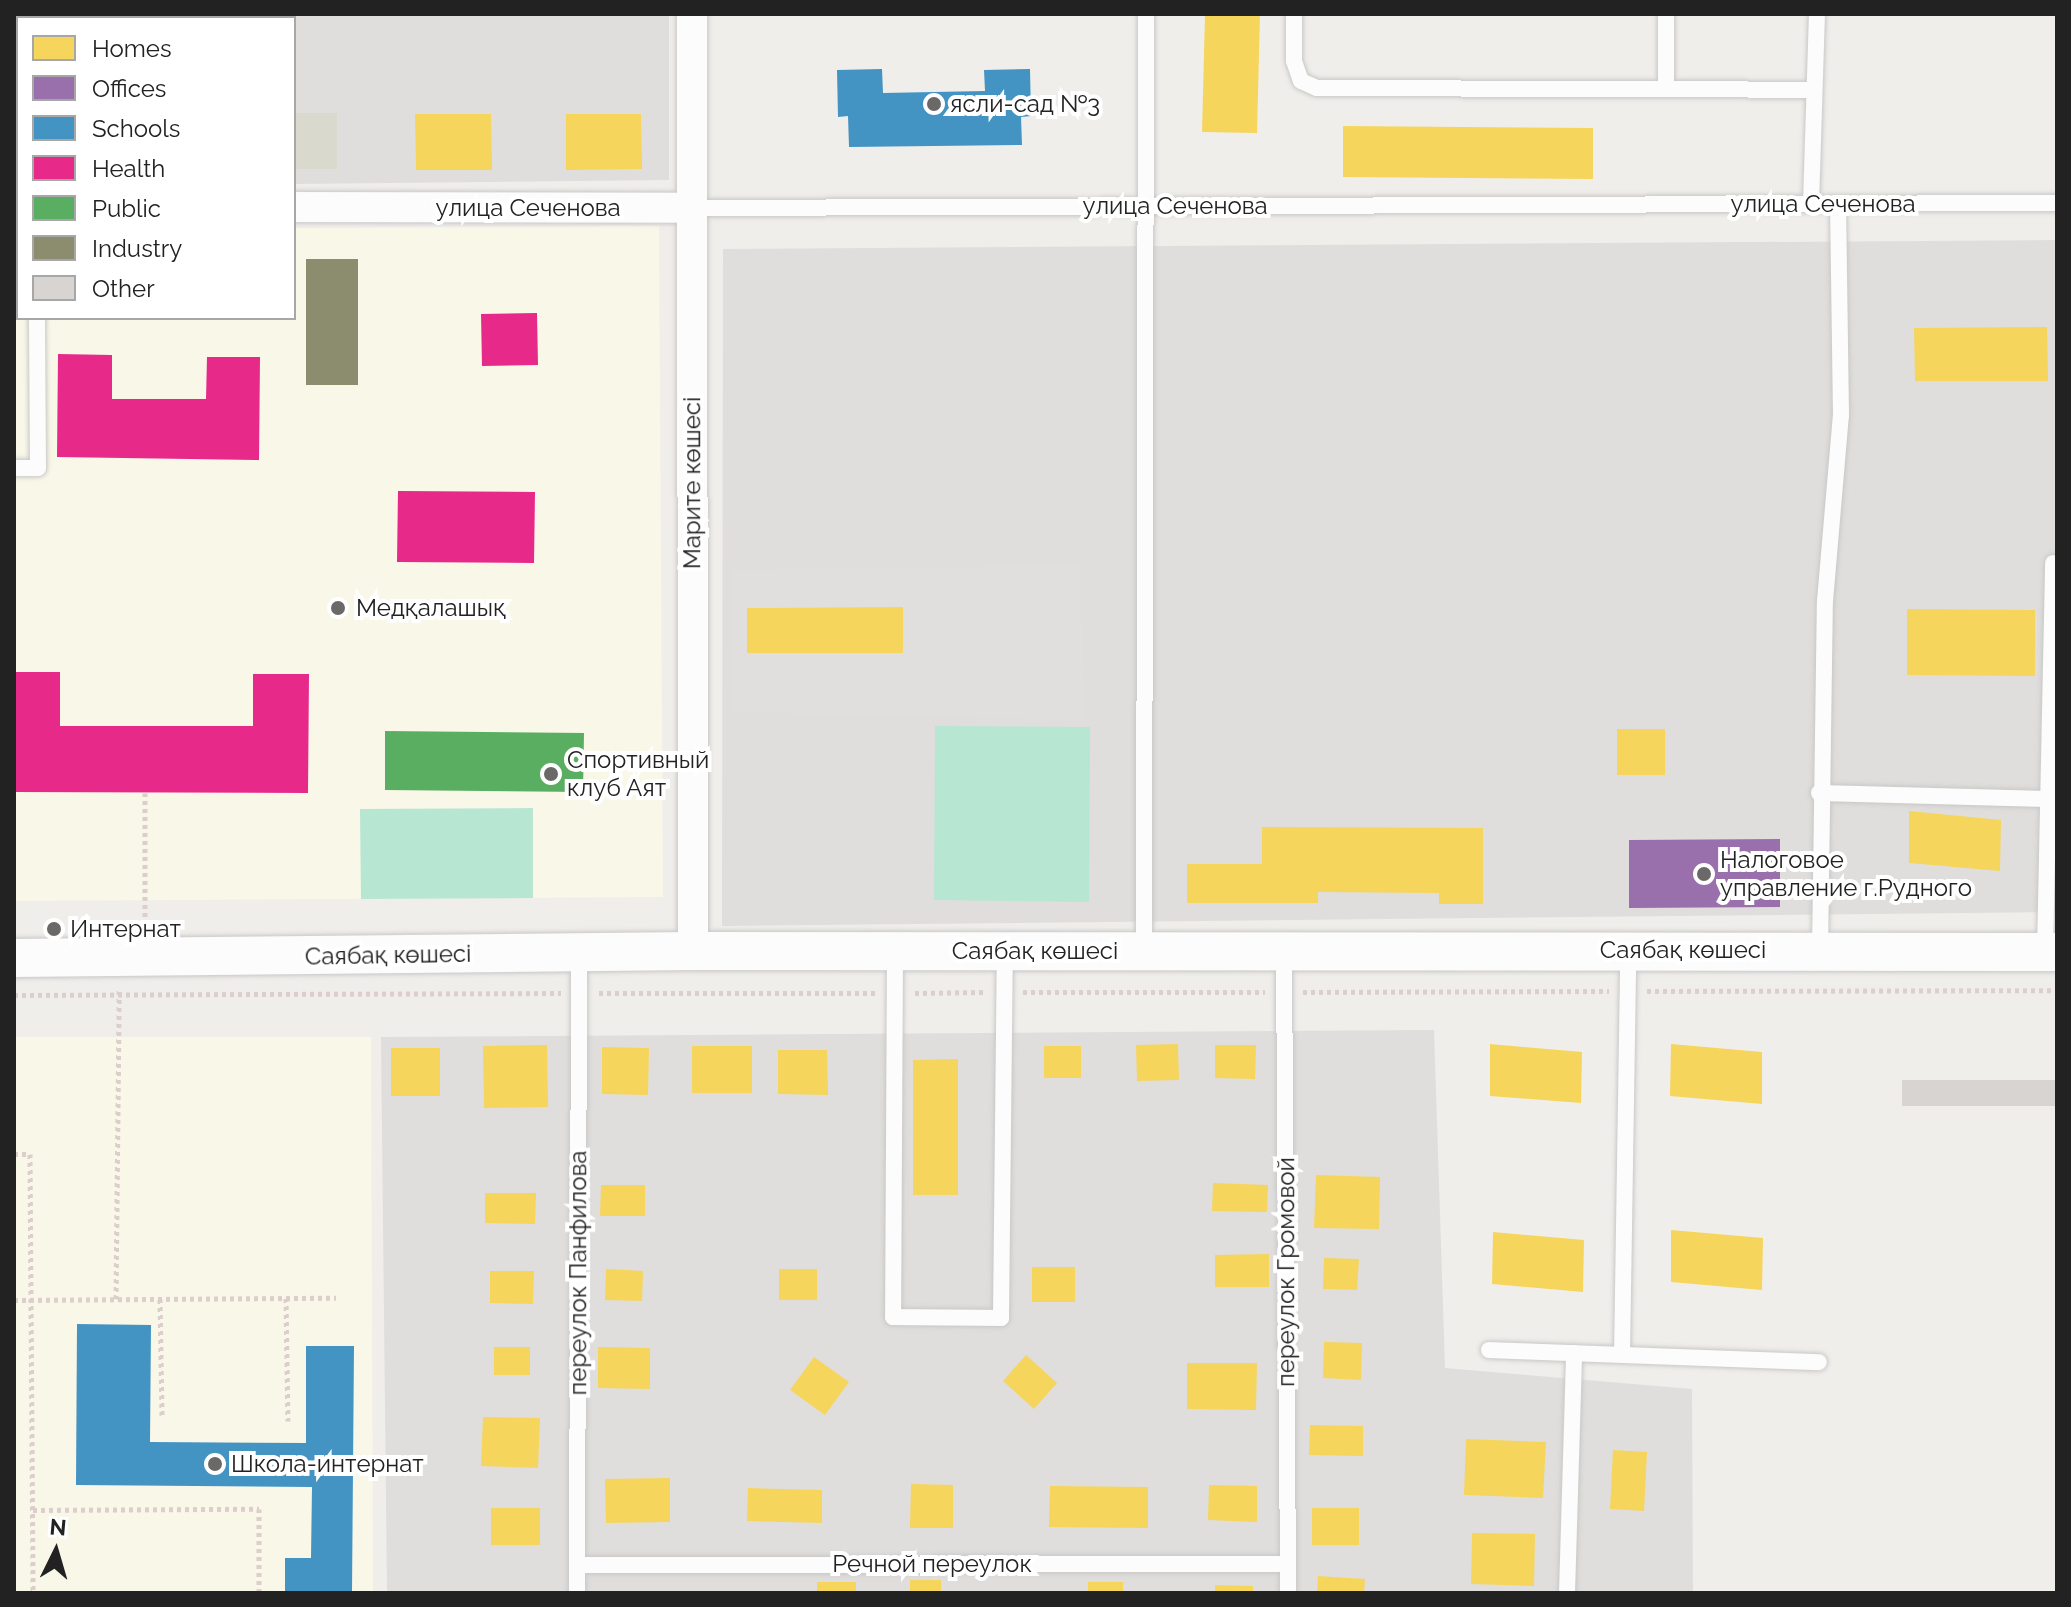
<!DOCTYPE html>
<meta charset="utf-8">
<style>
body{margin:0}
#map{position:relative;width:2071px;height:1607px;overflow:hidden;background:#f0eeeb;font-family:Raleway,sans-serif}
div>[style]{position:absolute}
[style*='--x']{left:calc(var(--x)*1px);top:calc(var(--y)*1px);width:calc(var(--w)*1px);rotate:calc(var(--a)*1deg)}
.residential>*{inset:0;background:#dfdedc}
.education>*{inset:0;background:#f8f7e8}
.construction>*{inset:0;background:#d9d9cd}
.pitch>*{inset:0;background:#b7e6d2}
.parking>*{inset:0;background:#e0dfde}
.homes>*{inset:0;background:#f6d55c}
.offices>*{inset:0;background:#9970ab}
.schools>*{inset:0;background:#4393c3}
.health>*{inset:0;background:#e7298a}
.public>*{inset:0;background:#5aae61}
.industry>*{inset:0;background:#8c8c6e}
.building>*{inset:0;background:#d7d4d2}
.path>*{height:5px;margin-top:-2.5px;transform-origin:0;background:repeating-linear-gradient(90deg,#dccecd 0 4px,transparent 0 8px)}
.roads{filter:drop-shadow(0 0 2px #c9c8c7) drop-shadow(0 0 2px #c9c8c7)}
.service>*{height:16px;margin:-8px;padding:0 8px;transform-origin:8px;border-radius:8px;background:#fdfcfc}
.minor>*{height:30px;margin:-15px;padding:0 15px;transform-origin:15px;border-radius:15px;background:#fdfcfc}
.tertiary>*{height:38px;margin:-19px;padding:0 19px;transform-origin:19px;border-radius:19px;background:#fdfcfc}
.dots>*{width:22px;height:22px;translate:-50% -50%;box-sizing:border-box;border:4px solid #fff;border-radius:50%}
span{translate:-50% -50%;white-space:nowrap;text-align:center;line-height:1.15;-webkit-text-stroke:8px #fff;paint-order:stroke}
.poi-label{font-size:24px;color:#222}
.left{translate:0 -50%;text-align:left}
.street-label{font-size:24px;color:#222}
.frame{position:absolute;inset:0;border:16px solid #222;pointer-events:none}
.legend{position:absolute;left:16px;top:16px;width:280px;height:304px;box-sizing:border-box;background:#fff;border:2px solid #a7a7a7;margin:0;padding:10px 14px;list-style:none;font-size:24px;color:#222}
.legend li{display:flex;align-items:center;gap:16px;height:40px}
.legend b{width:40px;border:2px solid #a7a7a7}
.north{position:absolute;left:16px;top:1511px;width:80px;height:80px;-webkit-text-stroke:6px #fff;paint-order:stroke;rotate:5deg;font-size:22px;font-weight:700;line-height:32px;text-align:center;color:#222}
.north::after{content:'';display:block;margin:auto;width:28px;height:36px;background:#222;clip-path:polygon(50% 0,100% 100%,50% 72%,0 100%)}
</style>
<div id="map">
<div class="residential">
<div style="clip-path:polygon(14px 14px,669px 14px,669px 180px,294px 184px,294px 18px,18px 18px,14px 186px)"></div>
<div style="clip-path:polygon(2057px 240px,2057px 912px,722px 926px,723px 249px)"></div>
<div style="clip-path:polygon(1434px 1030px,1445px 1368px,1692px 1389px,1693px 1593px,387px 1593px,381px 1037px)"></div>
</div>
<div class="education">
<div style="clip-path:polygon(659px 226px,663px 897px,14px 901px,14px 229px,18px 318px,294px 318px,294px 228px)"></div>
<div style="clip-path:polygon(14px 1037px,371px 1037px,373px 1593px,14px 1593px)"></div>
</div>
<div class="construction">
<div style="clip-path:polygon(294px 113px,337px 113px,337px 169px,294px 169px)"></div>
</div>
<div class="pitch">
<div style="clip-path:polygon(935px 726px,1090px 727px,1089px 902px,934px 900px)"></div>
<div style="clip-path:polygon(533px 808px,533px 898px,361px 899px,360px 809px)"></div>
</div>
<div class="parking">
<div style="clip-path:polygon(1080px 565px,1084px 720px,732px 712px,731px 570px)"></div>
</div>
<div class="homes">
<div style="clip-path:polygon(1205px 14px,1260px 14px,1257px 133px,1202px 132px)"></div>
<div style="clip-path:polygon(415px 114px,491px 114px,492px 170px,416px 170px)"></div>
<div style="clip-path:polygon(566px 114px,641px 114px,642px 169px,566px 170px)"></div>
<div style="clip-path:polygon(1343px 126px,1593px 128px,1593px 179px,1343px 177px)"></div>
<div style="clip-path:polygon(2047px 327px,2048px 381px,1915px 381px,1914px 328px)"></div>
<div style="clip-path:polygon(903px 607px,903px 653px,747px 653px,747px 608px)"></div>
<div style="clip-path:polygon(1907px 609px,2035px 610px,2035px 676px,1907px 675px)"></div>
<div style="clip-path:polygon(1617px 729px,1665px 729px,1665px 775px,1617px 775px)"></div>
<div style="clip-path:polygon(1909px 811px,2001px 820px,2000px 871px,1909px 863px)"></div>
<div style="clip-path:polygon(1262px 827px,1483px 828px,1483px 904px,1439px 904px,1439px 893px,1318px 892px,1318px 903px,1187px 903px,1187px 864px,1262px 864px)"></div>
<div style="clip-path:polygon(1178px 1044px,1179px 1080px,1137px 1081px,1136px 1045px)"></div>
<div style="clip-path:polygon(1490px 1044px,1582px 1052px,1581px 1103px,1490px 1096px)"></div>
<div style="clip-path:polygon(1671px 1044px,1762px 1052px,1762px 1104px,1670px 1096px)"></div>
<div style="clip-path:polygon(547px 1045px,548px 1107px,484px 1108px,483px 1046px)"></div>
<div style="clip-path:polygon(1215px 1045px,1256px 1045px,1255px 1079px,1215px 1078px)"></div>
<div style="clip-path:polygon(692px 1046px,752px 1046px,752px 1093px,692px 1093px)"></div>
<div style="clip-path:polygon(1044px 1046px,1081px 1046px,1081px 1078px,1044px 1078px)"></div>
<div style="clip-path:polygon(602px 1047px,649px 1048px,648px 1095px,602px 1094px)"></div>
<div style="clip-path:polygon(391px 1048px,440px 1048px,440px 1096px,391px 1096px)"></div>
<div style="clip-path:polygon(778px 1050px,827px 1050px,828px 1095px,778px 1094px)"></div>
<div style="clip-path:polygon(958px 1059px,958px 1195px,913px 1195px,913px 1060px)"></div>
<div style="clip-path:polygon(1316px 1175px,1380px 1177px,1379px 1229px,1314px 1228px)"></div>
<div style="clip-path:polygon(1213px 1183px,1268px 1185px,1267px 1212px,1212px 1211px)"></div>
<div style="clip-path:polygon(601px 1185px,645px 1185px,645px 1216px,600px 1216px)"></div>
<div style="clip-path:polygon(485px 1193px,536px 1193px,535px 1224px,485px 1223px)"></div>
<div style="clip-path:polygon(1671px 1230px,1763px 1238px,1762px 1290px,1671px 1282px)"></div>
<div style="clip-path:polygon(1493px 1232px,1584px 1240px,1583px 1292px,1492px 1284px)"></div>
<div style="clip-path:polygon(1269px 1254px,1269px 1287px,1215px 1287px,1215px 1255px)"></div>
<div style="clip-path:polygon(1324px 1258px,1359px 1259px,1357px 1290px,1323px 1289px)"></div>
<div style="clip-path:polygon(1032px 1267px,1075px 1267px,1075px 1302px,1032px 1302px)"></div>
<div style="clip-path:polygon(606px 1269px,643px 1271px,642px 1301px,605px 1300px)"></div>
<div style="clip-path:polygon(779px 1269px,817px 1269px,817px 1300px,779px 1300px)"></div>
<div style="clip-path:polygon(490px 1271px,534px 1271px,533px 1304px,490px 1303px)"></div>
<div style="clip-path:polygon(1324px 1342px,1362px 1343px,1361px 1380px,1323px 1378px)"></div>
<div style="clip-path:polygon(494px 1347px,530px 1347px,530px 1375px,494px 1375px)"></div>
<div style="clip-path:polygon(598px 1347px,650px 1348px,650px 1389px,598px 1388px)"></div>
<div style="clip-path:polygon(1026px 1355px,1057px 1383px,1034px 1409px,1003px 1381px)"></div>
<div style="clip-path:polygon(814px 1357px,849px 1382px,825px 1415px,790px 1390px)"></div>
<div style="clip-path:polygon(1187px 1363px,1257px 1363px,1256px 1410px,1187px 1409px)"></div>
<div style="clip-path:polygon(483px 1417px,540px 1418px,538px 1468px,481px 1466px)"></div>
<div style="clip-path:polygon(1310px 1425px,1363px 1426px,1363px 1456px,1309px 1455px)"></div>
<div style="clip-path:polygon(1466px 1439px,1546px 1442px,1543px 1498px,1464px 1495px)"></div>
<div style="clip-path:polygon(1613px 1450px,1647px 1452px,1644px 1511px,1610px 1509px)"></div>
<div style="clip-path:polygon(670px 1478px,670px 1522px,606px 1523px,605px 1479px)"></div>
<div style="clip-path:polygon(911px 1484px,953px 1485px,953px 1528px,910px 1528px)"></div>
<div style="clip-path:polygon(1209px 1485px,1257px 1486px,1257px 1522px,1208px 1520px)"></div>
<div style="clip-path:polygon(1050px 1486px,1148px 1487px,1148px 1528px,1049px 1527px)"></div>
<div style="clip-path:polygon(748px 1488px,822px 1490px,822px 1523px,747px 1521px)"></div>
<div style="clip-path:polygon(491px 1508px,540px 1508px,540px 1545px,491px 1545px)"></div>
<div style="clip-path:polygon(1312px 1508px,1359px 1508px,1359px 1545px,1312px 1545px)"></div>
<div style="clip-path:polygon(1472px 1533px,1535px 1534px,1534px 1586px,1471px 1584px)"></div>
<div style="clip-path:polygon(1318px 1576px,1365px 1579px,1364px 1593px,1317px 1593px)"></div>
<div style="clip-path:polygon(910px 1580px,941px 1580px,941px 1593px,910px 1593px)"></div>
<div style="clip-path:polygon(817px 1582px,856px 1582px,856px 1593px,817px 1593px)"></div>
<div style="clip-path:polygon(1088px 1582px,1123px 1582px,1123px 1593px,1088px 1593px)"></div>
<div style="clip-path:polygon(1215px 1585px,1253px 1586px,1253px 1593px,1215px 1593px)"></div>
</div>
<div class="offices">
<div style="clip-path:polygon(1780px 839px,1780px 907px,1629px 908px,1629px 840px)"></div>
</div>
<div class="schools">
<div style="clip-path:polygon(882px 69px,883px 93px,985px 91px,984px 70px,1030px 69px,1031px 116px,1021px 117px,1022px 145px,849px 147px,848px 116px,838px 117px,837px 70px)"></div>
<div style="clip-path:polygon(77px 1324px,151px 1325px,150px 1442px,306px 1443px,306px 1346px,354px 1346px,352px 1593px,285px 1593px,285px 1558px,311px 1558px,312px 1487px,76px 1485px)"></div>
</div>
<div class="health">
<div style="clip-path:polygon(537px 313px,538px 365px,482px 366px,481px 314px)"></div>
<div style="clip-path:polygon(58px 354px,112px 355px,112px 399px,206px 399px,207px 357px,260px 357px,259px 460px,57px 457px)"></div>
<div style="clip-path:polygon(398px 491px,535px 492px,534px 563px,397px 562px)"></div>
<div style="clip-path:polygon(14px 672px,60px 672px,60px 726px,253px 726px,253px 674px,309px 674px,308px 793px,14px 792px)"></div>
</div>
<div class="public">
<div style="clip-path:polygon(385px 731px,584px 733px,583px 792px,385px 790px)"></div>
</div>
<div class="industry">
<div style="clip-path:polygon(306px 259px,358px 259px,358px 385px,306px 385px)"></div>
</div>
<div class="building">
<div style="clip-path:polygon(1902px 1080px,2057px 1080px,2057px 1106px,1902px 1106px)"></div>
</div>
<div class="path">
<div style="--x:145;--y:793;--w:131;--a:90"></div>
<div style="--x:1647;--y:991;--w:410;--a:-0.1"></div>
<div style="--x:1023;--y:992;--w:242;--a:0"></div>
<div style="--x:1303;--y:992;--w:306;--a:-0.2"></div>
<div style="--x:599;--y:993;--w:278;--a:0"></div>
<div style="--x:915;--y:993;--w:70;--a:-0.8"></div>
<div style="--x:14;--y:995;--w:547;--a:-0.21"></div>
<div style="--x:14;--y:1154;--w:16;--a:0"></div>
<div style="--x:30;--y:1154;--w:439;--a:89.6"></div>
<div style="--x:286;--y:1298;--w:123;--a:89.1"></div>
<div style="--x:116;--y:1299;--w:309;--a:-89.4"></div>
<div style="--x:160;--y:1299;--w:118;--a:89"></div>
<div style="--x:14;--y:1300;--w:322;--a:-0.4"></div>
<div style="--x:33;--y:1510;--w:226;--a:-0.3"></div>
<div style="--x:259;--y:1509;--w:84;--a:90"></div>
</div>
<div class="roads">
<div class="service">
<div style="--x:1294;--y:14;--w:47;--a:90"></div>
<div style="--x:1294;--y:61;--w:21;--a:71"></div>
<div style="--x:1301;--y:81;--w:17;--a:24"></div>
<div style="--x:1317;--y:88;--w:497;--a:0.2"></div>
<div style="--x:1666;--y:87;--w:73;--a:-90"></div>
<div style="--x:1811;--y:204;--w:190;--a:-88.2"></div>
<div style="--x:692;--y:208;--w:1365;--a:-0.21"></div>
<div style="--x:14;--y:289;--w:4;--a:0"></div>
<div style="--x:14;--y:468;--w:24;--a:0"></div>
<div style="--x:38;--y:468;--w:150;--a:-90.4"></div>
<div style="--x:1819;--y:793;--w:229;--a:1.5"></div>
<div style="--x:1144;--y:951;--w:937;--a:-89.88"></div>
<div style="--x:1284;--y:951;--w:642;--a:89.64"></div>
<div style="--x:1820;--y:951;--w:350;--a:-89.2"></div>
<div style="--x:1825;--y:601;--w:186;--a:-85.1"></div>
<div style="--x:1841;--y:416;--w:212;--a:-90.8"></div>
<div style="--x:895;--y:952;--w:365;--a:90.3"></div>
<div style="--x:893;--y:1317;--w:108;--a:0.5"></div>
<div style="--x:1001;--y:1318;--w:367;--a:-89.4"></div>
<div style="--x:2045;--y:952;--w:389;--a:-88.8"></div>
<div style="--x:1489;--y:1350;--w:330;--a:2.1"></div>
<div style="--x:1622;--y:1355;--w:404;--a:-89.1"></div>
<div style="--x:577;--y:1565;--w:711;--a:-0.08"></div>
<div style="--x:577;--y:1593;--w:640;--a:-89.82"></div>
<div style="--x:1567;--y:1593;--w:240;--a:-88.3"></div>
</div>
<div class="minor">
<div style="--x:692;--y:14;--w:937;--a:89.94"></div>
<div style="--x:14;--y:206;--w:4;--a:0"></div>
<div style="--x:294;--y:207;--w:398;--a:0.1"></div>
</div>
<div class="tertiary">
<div style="--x:14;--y:958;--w:679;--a:-0.59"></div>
<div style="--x:693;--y:951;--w:1364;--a:0.04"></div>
</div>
</div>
<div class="dots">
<div style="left:934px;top:104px;background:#6a6968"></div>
<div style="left:338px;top:608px;background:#6a6968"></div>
<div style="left:551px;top:774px;background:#6a6968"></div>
<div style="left:1704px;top:874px;background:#6a6968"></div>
<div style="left:54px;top:929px;background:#6a6968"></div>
<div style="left:215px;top:1464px;background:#6a6968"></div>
</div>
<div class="poi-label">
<span class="left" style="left:950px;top:104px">ясли-сад №3</span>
<span class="left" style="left:356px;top:608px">Медқалашық</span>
<span class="left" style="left:567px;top:774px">Спортивный<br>клуб Аят</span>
<span class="left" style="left:1720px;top:874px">Налоговое<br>управление г.Рудного</span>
<span class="left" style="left:70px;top:929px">Интернат</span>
<span class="left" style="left:231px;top:1464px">Школа-интернат</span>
</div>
<div class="street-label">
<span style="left:1823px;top:204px">улица Сеченова</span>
<span style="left:1175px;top:206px">улица Сеченова</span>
<span style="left:528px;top:208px">улица Сеченова</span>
<span style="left:692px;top:483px;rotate:-90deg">Марите көшесі</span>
<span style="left:1683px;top:950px">Саябақ көшесі</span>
<span style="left:1035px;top:951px">Саябақ көшесі</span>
<span style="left:388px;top:955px;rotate:-1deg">Саябақ көшесі</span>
<span style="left:1286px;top:1272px;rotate:-90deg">переулок Громовой</span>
<span style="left:578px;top:1273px;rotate:-90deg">переулок Панфилова</span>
<span style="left:932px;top:1564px">Речной переулок</span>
</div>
<div class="frame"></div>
<ul class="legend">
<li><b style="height:22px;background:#f6d55c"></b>Homes</li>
<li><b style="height:22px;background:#9970ab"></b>Offices</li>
<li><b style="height:22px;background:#4393c3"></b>Schools</li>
<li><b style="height:22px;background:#e7298a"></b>Health</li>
<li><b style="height:22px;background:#5aae61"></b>Public</li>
<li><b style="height:22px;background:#8c8c6e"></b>Industry</li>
<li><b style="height:22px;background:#d7d4d2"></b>Other</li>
</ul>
<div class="north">N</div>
</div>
